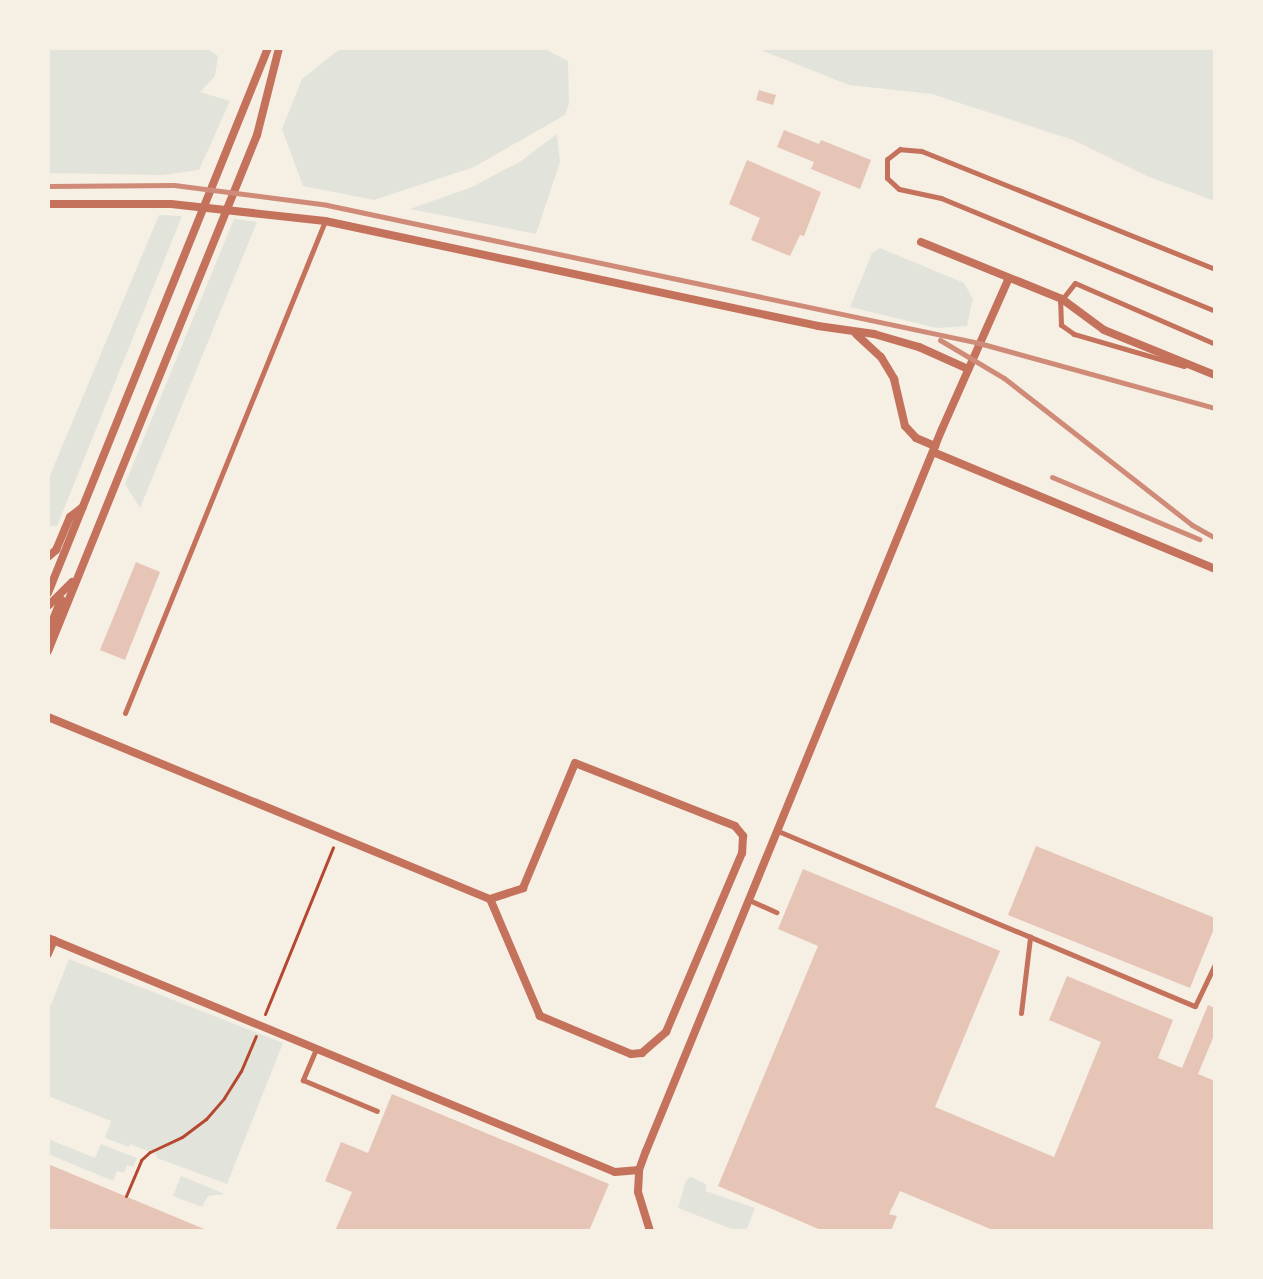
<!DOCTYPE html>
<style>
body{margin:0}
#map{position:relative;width:1263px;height:1279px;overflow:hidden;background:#f6efe4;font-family:"Sofia Sans Condensed",sans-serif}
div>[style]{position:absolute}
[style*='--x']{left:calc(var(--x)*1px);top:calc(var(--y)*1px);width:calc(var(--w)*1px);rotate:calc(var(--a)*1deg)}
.green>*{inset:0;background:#e2e4dc}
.building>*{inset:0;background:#e6c5b7}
.path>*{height:3px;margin:-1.5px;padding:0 1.5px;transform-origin:1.5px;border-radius:1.5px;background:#b5482f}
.service>*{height:5px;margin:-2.5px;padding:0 2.5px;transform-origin:2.5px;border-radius:2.5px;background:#c5725c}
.minor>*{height:8px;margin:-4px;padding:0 4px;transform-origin:4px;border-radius:4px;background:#c5725c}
.rail>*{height:5px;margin:-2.5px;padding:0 2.5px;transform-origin:2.5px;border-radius:2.5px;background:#cf8b77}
span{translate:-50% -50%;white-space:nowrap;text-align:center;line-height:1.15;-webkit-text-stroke:7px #f6efe4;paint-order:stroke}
.frame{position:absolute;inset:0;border:50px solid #f6efe4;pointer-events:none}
</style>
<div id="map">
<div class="green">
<div style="clip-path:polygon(48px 48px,207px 48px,218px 56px,215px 76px,200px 92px,230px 101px,199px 170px,163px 175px,48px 173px)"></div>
<div style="clip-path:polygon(341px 48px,543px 48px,568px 61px,569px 104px,565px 115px,474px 167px,374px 200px,303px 186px,282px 129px,302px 79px)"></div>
<div style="clip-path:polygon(756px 48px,1215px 48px,1215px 201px,1149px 177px,1073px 140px,932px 94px,849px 85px)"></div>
<div style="clip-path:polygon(557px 134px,560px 162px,536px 234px,410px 209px,472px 187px,521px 161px)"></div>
<div style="clip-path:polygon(159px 215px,182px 216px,57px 526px,48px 526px,48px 480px)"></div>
<div style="clip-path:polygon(234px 219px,257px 222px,140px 508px,125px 484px)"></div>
<div style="clip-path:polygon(880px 248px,964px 283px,973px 299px,967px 326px,937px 328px,850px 307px,872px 253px)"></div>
<div style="clip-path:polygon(69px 959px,283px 1043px,227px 1184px,157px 1158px,157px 1155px,130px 1144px,129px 1147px,105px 1138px,111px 1121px,48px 1096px,48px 1012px)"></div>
<div style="clip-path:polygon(48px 1139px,95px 1158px,101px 1144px,137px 1158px,133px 1167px,127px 1165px,124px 1173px,117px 1171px,113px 1181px,48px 1154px)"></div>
<div style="clip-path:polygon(181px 1176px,225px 1194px,208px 1196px,202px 1207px,173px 1196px)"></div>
<div style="clip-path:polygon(691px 1177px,706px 1184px,706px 1191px,755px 1208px,746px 1231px,737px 1231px,678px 1208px,686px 1180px)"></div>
</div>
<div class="building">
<div style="clip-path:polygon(759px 90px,776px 95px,773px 105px,756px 100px)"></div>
<div style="clip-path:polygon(784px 130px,819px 144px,821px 140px,871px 160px,860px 189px,811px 169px,814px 162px,777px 147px)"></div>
<div style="clip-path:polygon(747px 160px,821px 192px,804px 236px,800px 235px,790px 256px,751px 240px,760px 218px,729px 204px)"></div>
<div style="clip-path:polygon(136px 562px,160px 572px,125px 660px,100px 650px)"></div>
<div style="clip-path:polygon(1036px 846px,1215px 918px,1215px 926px,1190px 988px,1008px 915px)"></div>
<div style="clip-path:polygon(803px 869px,1000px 951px,935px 1107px,1054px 1157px,1101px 1042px,1049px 1020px,1067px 976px,1173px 1020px,1158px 1058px,1182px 1068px,1208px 1005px,1215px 1008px,1215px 1033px,1198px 1074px,1215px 1081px,1215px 1231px,995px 1231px,900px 1191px,889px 1214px,897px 1216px,891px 1231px,823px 1231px,718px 1186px,818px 946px,778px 929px)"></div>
<div style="clip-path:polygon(392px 1094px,609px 1184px,589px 1231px,335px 1231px,352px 1192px,325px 1181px,341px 1142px,368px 1153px)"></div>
<div style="clip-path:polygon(48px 1164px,209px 1231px,48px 1231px)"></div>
</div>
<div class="path">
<div style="--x:265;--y:1014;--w:180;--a:-67.8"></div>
<div style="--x:126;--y:1196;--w:39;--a:-67"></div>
<div style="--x:141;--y:1160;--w:12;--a:-42"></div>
<div style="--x:150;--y:1152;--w:35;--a:-25"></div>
<div style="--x:182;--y:1137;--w:30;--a:-37"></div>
<div style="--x:206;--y:1119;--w:28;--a:-49"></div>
<div style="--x:224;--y:1098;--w:32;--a:-58"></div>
<div style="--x:241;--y:1071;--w:38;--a:-67"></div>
</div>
<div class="service">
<div style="--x:1215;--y:269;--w:317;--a:-158.1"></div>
<div style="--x:921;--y:151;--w:21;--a:-175"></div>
<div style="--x:900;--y:149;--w:16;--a:142"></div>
<div style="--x:887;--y:159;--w:19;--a:90"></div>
<div style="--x:887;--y:178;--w:16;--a:43"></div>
<div style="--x:899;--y:189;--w:43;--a:12.1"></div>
<div style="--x:941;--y:198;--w:296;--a:22.4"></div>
<div style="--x:1184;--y:366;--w:115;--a:-163.8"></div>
<div style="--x:1074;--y:334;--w:16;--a:-145"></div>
<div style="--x:1061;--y:325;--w:23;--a:-92"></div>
<div style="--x:1060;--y:302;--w:24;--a:-52"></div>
<div style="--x:1075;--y:283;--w:153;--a:23.5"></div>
<div style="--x:125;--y:713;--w:531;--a:-67.88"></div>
<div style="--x:778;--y:831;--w:452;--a:22.8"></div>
<div style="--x:1195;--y:1006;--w:47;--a:-64.5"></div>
<div style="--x:749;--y:900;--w:30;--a:24"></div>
<div style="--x:1021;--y:1013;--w:77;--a:-83.2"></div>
<div style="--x:316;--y:1049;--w:34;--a:113"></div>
<div style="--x:303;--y:1080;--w:80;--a:22.7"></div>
</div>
<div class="minor">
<div style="--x:48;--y:204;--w:123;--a:0"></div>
<div style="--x:171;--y:204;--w:155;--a:6.3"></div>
<div style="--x:325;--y:221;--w:504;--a:12.02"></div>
<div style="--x:818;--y:326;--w:57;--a:8.1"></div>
<div style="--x:874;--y:334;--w:47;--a:16.1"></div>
<div style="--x:919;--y:347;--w:54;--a:24.2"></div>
<div style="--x:921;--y:242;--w:152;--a:22"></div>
<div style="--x:1062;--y:299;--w:52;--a:36.4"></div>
<div style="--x:1104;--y:330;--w:120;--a:22.1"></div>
<div style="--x:856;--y:334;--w:34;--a:43"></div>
<div style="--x:881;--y:357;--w:26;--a:59"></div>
<div style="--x:894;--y:379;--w:48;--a:76.8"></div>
<div style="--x:905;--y:426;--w:16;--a:47"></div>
<div style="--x:916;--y:438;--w:21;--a:23"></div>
<div style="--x:933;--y:452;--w:305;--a:22.5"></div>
<div style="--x:48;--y:557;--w:11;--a:-41"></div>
<div style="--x:56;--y:550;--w:36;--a:-67"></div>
<div style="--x:70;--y:517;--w:16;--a:-38"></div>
<div style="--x:48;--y:593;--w:588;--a:-68.02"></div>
<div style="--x:48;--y:606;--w:34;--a:-45"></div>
<div style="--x:48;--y:632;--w:35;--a:-68"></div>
<div style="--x:48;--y:651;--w:557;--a:-67.95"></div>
<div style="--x:257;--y:135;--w:90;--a:-75.8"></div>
<div style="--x:48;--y:717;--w:478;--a:22.4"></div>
<div style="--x:490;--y:899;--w:35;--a:-18"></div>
<div style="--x:523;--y:888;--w:135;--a:-67.4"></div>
<div style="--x:575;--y:763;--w:172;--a:21.5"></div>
<div style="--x:735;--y:826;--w:13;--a:51"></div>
<div style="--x:743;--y:836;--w:17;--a:93"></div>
<div style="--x:742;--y:853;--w:194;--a:113"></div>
<div style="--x:666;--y:1032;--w:32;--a:139"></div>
<div style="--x:642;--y:1053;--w:11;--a:175"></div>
<div style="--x:631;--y:1054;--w:99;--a:-157.3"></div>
<div style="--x:540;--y:1016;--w:127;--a:-113.1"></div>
<div style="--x:48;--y:938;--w:613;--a:22.43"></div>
<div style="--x:615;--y:1172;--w:24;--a:-5"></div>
<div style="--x:48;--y:954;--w:15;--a:-67"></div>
<div style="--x:650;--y:1231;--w:41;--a:-107.1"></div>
<div style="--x:638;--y:1192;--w:22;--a:-87"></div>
<div style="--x:639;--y:1170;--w:20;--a:-70"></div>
<div style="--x:646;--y:1151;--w:780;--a:-67.71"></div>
<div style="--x:942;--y:429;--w:165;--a:-66.1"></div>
</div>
<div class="rail">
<div style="--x:48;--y:186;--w:126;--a:-0.5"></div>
<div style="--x:174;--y:185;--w:154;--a:7.4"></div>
<div style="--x:327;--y:205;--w:666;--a:11.95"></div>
<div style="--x:979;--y:343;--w:245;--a:15.4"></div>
<div style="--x:940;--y:340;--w:74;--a:30.7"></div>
<div style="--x:1004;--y:378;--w:239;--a:38"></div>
<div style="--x:1192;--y:525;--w:26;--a:29"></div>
<div style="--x:1052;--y:477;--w:160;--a:22.9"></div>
</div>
<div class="frame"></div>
</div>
